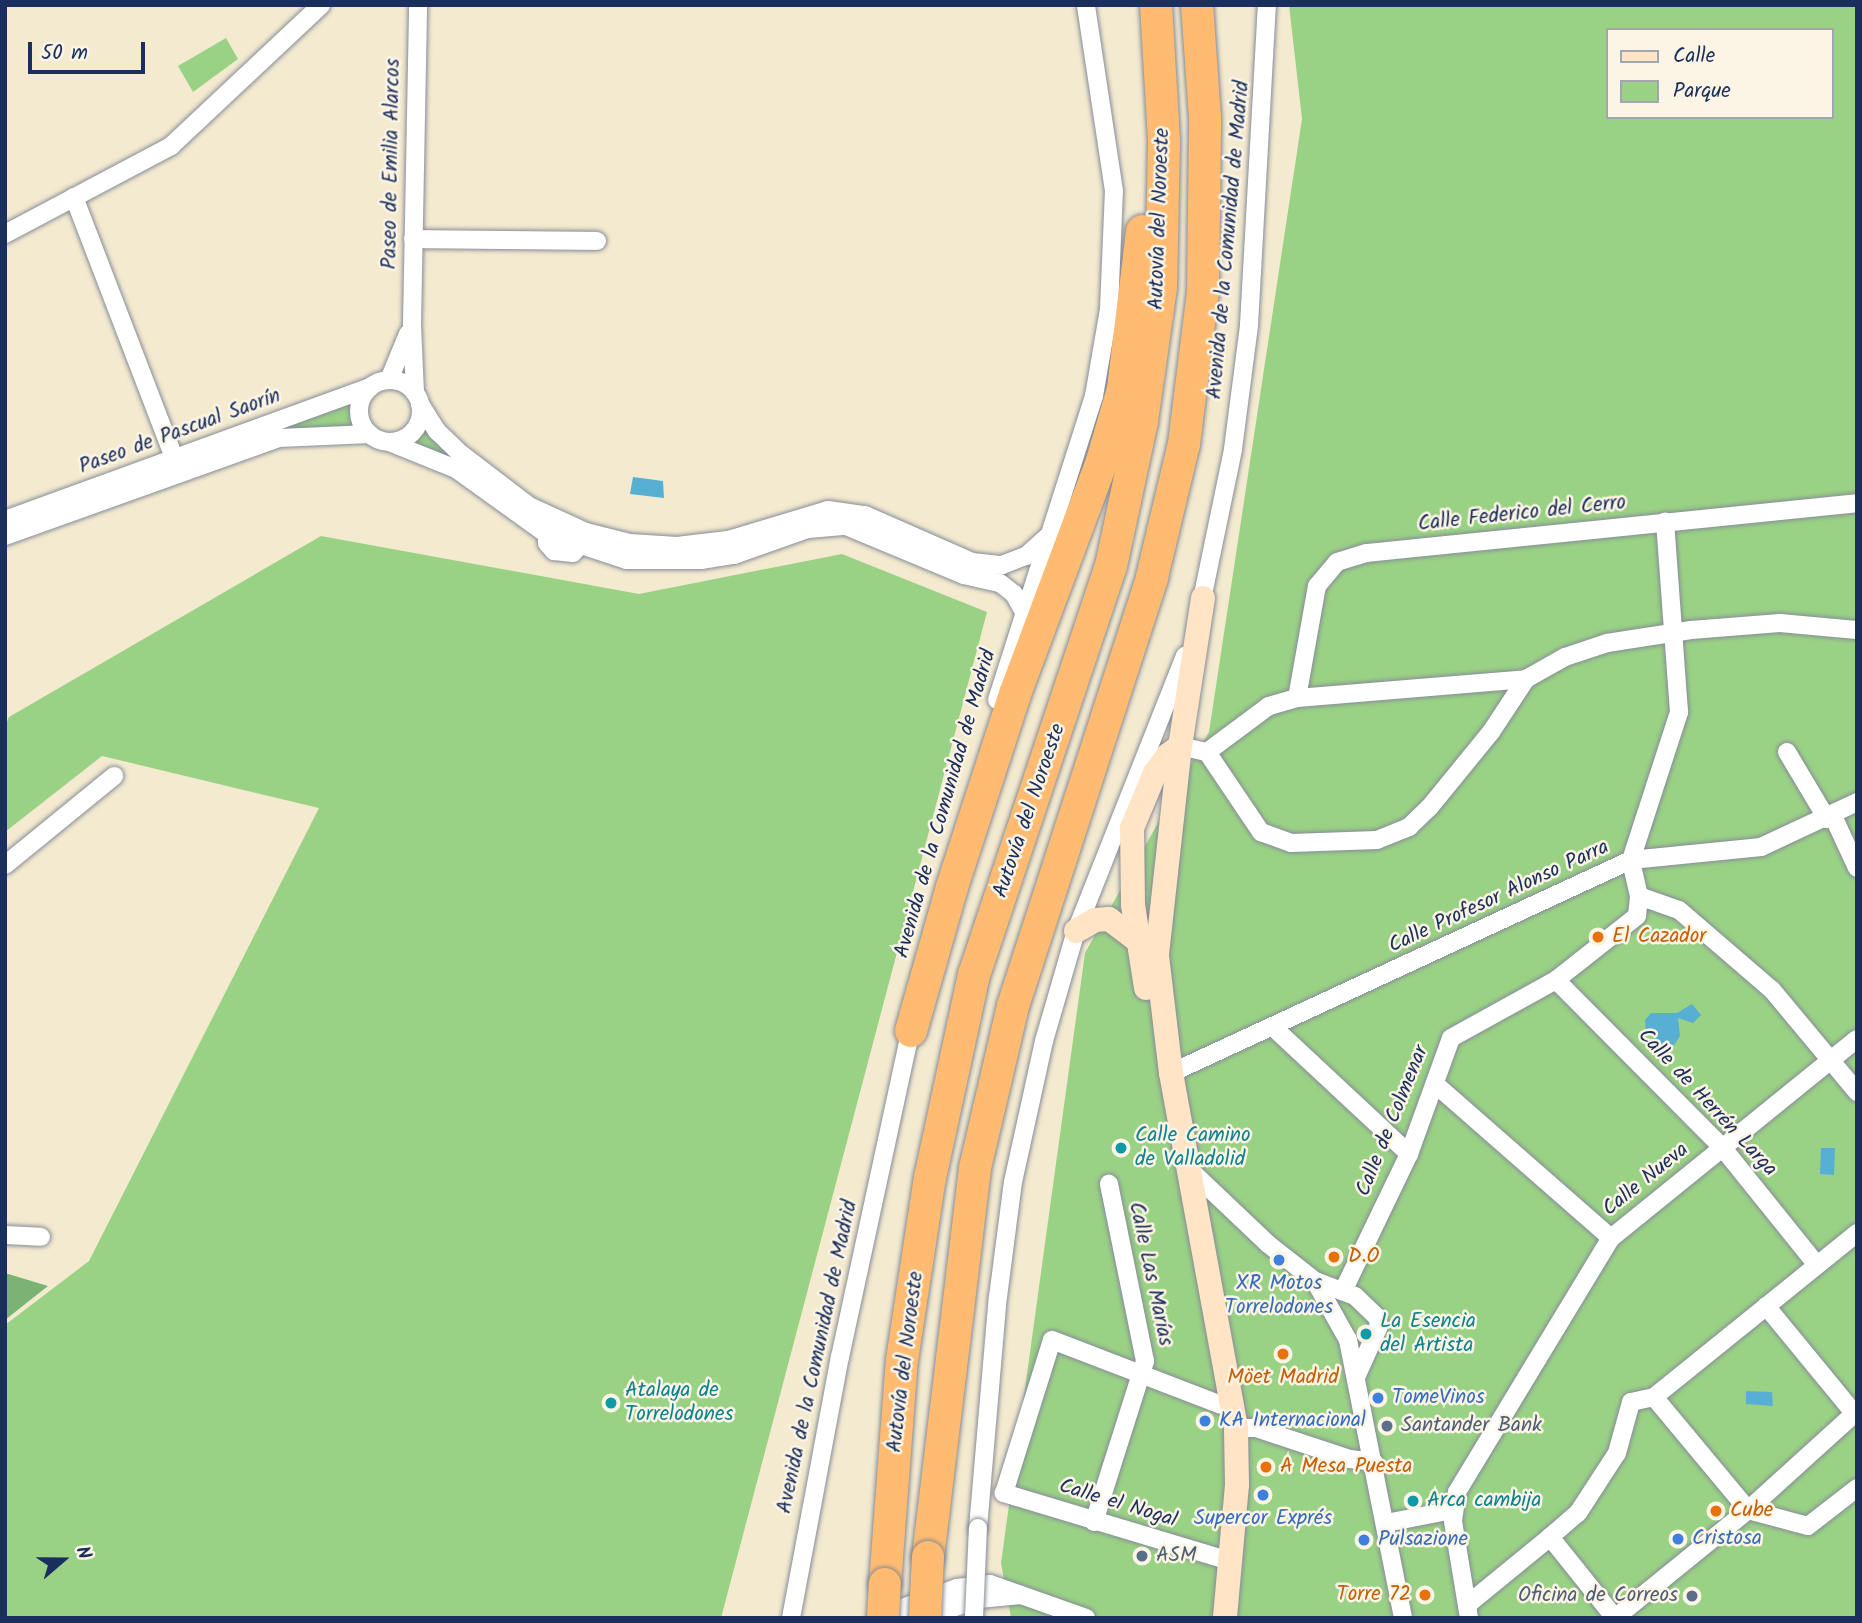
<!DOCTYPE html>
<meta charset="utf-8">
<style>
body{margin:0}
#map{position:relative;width:1862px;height:1623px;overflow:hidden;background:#f3ead0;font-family:Kalam,sans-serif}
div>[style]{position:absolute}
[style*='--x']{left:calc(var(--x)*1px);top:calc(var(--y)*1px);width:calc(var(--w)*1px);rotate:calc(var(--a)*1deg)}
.green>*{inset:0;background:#9ad285}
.forest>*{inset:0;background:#7bb472}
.water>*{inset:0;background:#57afd4}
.roads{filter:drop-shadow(0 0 2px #878c97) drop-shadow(0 0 2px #878c97)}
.street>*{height:18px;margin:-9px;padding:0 9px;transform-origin:9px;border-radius:9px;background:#fff}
.street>.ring{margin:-9px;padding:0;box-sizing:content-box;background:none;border:18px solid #fff;border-radius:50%}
.secondary>*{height:24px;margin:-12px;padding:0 12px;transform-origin:12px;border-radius:12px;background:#ffe4c6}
.highway>*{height:32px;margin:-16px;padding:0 16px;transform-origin:16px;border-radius:16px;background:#ffbb71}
.bridges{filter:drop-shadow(0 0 2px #878c97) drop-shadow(0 0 2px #878c97)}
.street-bridge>*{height:18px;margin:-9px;padding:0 9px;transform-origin:9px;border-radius:9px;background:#fff}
.highway-bridge>*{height:32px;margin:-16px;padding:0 16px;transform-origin:16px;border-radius:16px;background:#ffbb71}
.dots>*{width:19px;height:19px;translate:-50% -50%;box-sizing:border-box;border:4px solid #fcf5e5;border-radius:50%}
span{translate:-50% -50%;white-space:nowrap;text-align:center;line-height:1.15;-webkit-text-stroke:5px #fcf5e5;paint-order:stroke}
.street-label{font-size:21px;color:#1b2f5e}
.food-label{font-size:21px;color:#c56008}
.left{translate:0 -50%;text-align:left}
.right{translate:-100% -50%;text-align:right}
.culture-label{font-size:21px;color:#0d838f}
.shop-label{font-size:21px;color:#366cbe}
.service-label{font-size:21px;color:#4e5e75}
.frame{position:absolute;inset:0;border:7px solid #1b2f5e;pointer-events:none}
.legend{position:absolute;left:1606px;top:28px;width:228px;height:91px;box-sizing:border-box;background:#fcf5e5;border:2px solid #a2a6af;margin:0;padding:9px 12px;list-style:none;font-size:21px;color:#1b2f5e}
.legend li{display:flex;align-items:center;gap:14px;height:35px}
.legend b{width:35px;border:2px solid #a2a6af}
.north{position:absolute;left:28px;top:1525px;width:70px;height:70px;-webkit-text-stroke:5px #fcf5e5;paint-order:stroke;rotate:70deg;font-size:19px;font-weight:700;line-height:28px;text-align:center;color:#1b2f5e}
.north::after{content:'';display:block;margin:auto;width:24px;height:32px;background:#1b2f5e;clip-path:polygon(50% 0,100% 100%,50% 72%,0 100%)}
.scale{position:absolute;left:28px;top:42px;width:117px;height:32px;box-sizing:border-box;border:4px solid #1b2f5e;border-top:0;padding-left:9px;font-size:21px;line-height:24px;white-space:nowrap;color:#1b2f5e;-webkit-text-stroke:5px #fcf5e5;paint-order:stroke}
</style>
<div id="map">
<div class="green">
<div style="clip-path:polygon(evenodd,1289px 5px,1857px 5px,1857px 1618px,1011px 1618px,1001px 1563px,1085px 953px,1209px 732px,1302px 119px,1289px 5px,1608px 30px,1832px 30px,1832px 117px,1608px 117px,1608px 30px)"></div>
<div style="clip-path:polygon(226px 38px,238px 59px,193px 92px,178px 66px)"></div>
<div style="clip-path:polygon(355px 398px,353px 418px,358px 429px,307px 429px,5px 525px)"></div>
<div style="clip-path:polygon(425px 422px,529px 514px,410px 442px)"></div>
<div style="clip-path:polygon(321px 536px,639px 594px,842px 554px,987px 612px,721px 1618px,5px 1618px,5px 1325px,89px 1261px,319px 808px,102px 756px,5px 832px,5px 726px,9px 717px)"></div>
</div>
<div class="forest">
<div style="clip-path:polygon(5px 1273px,48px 1286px,5px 1320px)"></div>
</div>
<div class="water">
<div style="clip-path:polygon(633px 477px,663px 481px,664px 498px,630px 494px)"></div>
<div style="clip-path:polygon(1692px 1004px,1701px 1015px,1693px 1023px,1678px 1018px,1680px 1036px,1674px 1045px,1661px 1045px,1646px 1031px,1645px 1020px,1651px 1013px,1677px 1013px)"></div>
<div style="clip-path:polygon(1821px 1148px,1835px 1148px,1834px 1175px,1820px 1174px)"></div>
<div style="clip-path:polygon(1746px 1391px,1772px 1392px,1773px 1406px,1746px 1404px)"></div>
</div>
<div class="roads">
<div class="street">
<div style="--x:74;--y:197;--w:280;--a:69"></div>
<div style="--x:5;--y:234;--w:188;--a:-27.9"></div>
<div style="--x:171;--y:146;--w:206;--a:-43.2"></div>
<div style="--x:413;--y:239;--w:184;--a:0.6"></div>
<div style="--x:389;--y:380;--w:50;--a:-67.6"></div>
<div class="ring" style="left:359px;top:380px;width:44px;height:44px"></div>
<div style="--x:415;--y:393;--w:69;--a:-92.5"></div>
<div style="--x:412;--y:324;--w:319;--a:-88.9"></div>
<div style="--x:420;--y:404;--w:32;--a:58"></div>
<div style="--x:437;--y:431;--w:33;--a:44"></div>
<div style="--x:461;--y:454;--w:86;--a:37.4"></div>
<div style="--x:529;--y:506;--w:63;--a:24.5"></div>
<div style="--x:586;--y:532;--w:45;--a:14"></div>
<div style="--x:630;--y:543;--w:47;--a:3.7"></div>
<div style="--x:677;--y:546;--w:51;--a:-6.7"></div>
<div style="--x:728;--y:540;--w:104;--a:-16.7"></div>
<div style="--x:828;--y:510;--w:37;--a:8"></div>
<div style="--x:865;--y:515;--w:117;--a:23.7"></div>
<div style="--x:972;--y:562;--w:30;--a:6"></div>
<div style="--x:1002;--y:565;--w:26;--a:-21"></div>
<div style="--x:1026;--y:556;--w:31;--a:-42"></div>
<div style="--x:389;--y:442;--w:72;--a:21.9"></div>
<div style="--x:456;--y:469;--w:110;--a:35.7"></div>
<div style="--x:545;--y:533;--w:85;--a:18.4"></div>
<div style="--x:626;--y:560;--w:75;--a:0"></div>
<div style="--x:701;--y:560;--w:33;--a:-9"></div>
<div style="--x:734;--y:555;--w:78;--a:-19.4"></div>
<div style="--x:808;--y:529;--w:38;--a:-5"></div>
<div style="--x:846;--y:526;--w:128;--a:22.6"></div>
<div style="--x:964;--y:575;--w:37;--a:13"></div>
<div style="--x:1000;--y:583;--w:18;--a:38"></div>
<div style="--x:1014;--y:594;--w:23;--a:61"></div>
<div style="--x:5;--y:520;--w:389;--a:-20"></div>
<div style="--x:547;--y:529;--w:14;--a:90"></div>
<div style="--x:547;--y:543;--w:11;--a:49"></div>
<div style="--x:554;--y:551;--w:19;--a:6"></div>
<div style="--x:573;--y:553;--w:13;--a:-48"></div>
<div style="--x:5;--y:536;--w:291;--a:-19.7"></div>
<div style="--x:279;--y:438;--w:91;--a:-2.5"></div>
<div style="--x:1200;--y:609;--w:163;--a:-78.3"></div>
<div style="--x:1233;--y:449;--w:125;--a:-82.6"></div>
<div style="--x:1249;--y:325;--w:321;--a:-86.8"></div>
<div style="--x:1297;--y:698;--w:114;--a:-79.9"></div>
<div style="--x:1317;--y:586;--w:31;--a:-50"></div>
<div style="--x:1337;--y:562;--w:31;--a:-17"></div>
<div style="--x:1367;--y:553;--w:493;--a:-5.8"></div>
<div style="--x:997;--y:700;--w:319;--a:-72.3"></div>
<div style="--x:1094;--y:396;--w:88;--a:-80.2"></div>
<div style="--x:1109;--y:309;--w:118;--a:-87.6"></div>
<div style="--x:1114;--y:191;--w:188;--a:-98.6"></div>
<div style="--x:1180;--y:746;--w:28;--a:13"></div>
<div style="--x:1207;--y:752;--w:97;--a:56"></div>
<div style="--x:1261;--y:832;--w:32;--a:20"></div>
<div style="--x:1291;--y:843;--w:86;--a:-2"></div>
<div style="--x:1377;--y:840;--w:35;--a:-22"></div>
<div style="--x:1409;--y:827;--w:28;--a:-44"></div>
<div style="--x:1429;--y:808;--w:98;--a:-50.8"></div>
<div style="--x:1491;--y:732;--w:64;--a:-56.6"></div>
<div style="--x:1207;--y:752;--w:77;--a:-36.6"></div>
<div style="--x:1269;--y:706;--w:29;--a:-16"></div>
<div style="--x:1297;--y:698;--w:230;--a:-4.7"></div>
<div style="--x:1526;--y:679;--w:45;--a:-29.4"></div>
<div style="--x:1565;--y:657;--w:44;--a:-18.4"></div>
<div style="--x:1607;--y:643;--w:85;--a:-8.8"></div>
<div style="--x:1691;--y:630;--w:89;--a:-4.5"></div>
<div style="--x:1780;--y:623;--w:77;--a:5.2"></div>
<div style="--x:1787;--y:752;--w:78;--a:59.2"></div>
<div style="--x:1833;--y:816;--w:57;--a:65.2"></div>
<div style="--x:5;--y:865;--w:141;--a:-39.2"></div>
<div style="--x:1639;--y:896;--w:42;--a:19.3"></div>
<div style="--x:1679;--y:910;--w:123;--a:40.7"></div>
<div style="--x:1772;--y:990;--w:133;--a:50.2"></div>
<div style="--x:1556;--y:980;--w:235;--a:45.2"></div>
<div style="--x:1722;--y:1147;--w:150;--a:51.2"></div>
<div style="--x:1273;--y:1027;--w:186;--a:43"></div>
<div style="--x:1171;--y:1073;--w:507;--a:-24.85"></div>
<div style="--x:1631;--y:860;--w:131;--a:-5.7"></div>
<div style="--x:1761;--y:847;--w:106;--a:-25.1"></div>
<div style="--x:1435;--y:1084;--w:234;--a:41.2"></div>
<div style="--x:1189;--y:1169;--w:109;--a:43.5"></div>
<div style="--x:1268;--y:1244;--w:60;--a:38.2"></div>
<div style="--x:1315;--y:1281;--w:43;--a:20.6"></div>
<div style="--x:1355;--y:1296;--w:30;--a:44"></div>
<div style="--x:1377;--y:1317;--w:9;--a:77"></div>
<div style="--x:1379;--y:1326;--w:54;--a:114.2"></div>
<div style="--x:5;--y:1235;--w:36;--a:3"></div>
<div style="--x:1315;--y:1281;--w:68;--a:60.8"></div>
<div style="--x:1348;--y:1340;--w:283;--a:78.8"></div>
<div style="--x:1344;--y:1289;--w:150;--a:-64.3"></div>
<div style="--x:1409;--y:1154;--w:123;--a:-70.1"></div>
<div style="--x:1451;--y:1038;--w:120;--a:-28.9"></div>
<div style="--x:1556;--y:980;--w:103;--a:-38.3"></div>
<div style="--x:1637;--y:916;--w:20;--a:-84"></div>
<div style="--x:1639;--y:896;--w:37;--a:-103"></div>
<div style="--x:1631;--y:860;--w:156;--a:-72"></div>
<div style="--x:1679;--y:712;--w:191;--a:-94.2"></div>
<div style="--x:1766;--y:1306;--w:139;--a:50.6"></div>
<div style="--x:1654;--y:1397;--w:261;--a:-38.9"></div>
<div style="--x:1654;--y:1397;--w:147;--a:50.2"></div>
<div style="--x:1236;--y:1428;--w:20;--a:0"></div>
<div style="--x:1256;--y:1428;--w:99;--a:18.3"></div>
<div style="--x:1350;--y:1459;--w:24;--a:7"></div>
<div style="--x:1748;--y:1510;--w:62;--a:14.9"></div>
<div style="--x:1808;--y:1526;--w:62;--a:-37.8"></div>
<div style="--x:1094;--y:1522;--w:169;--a:-72.4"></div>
<div style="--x:1145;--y:1361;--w:181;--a:-101.5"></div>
<div style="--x:1386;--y:1523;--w:68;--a:-11"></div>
<div style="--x:978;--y:1528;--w:232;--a:-85.1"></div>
<div style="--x:998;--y:1297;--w:116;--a:-82.6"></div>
<div style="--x:1013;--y:1182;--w:144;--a:-77.6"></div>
<div style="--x:1044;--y:1041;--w:115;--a:-73.8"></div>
<div style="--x:1076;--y:931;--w:296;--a:-68.4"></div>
<div style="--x:1220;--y:1558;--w:226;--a:-163.3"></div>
<div style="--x:1004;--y:1493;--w:160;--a:-72.6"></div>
<div style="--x:1052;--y:1340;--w:181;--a:21"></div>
<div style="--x:1467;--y:1605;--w:107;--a:-39.3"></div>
<div style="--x:878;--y:1617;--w:84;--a:-20.2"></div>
<div style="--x:957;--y:1588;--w:33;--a:-7"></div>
<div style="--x:990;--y:1584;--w:102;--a:19.5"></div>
<div style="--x:791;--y:1618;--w:266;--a:-79.4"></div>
<div style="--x:840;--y:1357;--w:340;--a:-77.8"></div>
<div style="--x:923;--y:1618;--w:59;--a:-18.7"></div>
<div style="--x:979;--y:1599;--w:42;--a:-5.4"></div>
<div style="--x:1469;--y:1618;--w:98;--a:-99.4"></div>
<div style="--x:1453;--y:1521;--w:29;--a:-82"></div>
<div style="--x:1457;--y:1492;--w:297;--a:-58.8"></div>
<div style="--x:1611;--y:1238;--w:316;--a:-39"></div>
<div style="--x:1615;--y:1618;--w:171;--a:-39.1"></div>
<div style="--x:1748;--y:1510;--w:147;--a:-42.2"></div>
<div style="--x:1615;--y:1618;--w:104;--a:-128.7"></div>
<div style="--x:1550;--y:1537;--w:37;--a:-41"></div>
<div style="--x:1578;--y:1513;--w:72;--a:-57"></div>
<div style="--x:1617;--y:1453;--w:53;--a:-74.6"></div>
<div style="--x:1631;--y:1402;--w:24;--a:-12"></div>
</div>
<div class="secondary">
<div style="--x:1203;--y:598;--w:150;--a:98.8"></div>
<div style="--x:1180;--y:746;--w:211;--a:96.3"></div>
<div style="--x:1157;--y:956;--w:118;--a:83.2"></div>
<div style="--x:1171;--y:1073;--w:361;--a:79.6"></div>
<div style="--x:1236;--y:1428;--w:57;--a:89"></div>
<div style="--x:1237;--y:1485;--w:134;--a:95.2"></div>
<div style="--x:1076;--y:931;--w:22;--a:-30"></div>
<div style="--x:1095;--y:920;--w:14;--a:-4"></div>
<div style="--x:1109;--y:919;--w:34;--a:37"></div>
<div style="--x:1146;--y:988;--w:84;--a:-98.9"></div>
<div style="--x:1133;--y:905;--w:77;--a:-90.7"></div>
<div style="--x:1132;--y:828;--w:60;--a:-67.3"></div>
<div style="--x:1155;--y:773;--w:22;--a:-54"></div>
<div style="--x:1168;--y:755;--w:15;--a:-37"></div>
</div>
<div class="highway">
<div style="--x:911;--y:1031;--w:150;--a:-74.1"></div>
<div style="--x:952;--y:887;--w:203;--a:-71.9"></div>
<div style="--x:1015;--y:694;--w:249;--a:-69.5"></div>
<div style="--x:1102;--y:461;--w:75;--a:-73.7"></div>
<div style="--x:1123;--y:389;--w:159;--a:-83.1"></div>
<div style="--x:928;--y:1557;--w:392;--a:-83.1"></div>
<div style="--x:975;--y:1168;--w:166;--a:-76.8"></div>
<div style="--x:1013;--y:1006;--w:451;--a:-72"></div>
<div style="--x:1152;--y:577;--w:137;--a:-76.5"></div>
<div style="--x:1184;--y:444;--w:153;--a:-82.9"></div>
<div style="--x:1203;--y:292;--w:174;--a:-89.3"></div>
<div style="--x:1205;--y:118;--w:113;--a:-94"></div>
<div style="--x:885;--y:1584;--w:225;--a:-85.7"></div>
<div style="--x:902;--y:1360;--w:184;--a:-81.3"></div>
<div style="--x:930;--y:1178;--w:208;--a:-77.8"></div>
<div style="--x:974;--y:975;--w:431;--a:-71.5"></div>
<div style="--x:1111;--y:566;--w:148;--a:-77.9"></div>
<div style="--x:1142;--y:421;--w:135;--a:-81.9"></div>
<div style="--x:1161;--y:287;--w:147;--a:-88.8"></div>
<div style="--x:1164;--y:140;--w:135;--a:-93.4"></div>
</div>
</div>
<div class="bridges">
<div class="street-bridge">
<div style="--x:974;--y:1618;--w:90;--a:-87.5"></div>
</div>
<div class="highway-bridge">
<div style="--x:883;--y:1618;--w:34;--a:-87"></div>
<div style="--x:925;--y:1618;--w:61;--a:-87.2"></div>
</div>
</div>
<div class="dots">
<div style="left:1598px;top:937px;background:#e8710a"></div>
<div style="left:1121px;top:1148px;background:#0f9aa8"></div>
<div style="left:1334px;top:1257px;background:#e8710a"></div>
<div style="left:1279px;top:1260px;background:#3f7fe0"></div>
<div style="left:1366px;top:1334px;background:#0f9aa8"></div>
<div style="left:1283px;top:1354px;background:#e8710a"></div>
<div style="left:1378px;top:1398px;background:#3f7fe0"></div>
<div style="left:611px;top:1403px;background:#0f9aa8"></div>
<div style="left:1205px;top:1421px;background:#3f7fe0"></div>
<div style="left:1387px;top:1426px;background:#5c6f8a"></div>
<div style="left:1266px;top:1467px;background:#e8710a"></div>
<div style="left:1263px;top:1495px;background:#3f7fe0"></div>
<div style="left:1413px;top:1501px;background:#0f9aa8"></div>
<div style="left:1716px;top:1511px;background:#e8710a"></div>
<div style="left:1678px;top:1539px;background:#3f7fe0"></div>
<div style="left:1364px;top:1540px;background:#3f7fe0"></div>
<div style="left:1142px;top:1556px;background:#5c6f8a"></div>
<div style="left:1425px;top:1595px;background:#e8710a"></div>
<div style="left:1692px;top:1596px;background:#5c6f8a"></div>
</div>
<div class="street-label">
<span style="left:392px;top:164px;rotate:-89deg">Paseo de Emilia Alarcos</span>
<span style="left:1160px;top:219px;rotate:-88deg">Autovía del Noroeste</span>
<span style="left:1229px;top:240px;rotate:-85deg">Avenida de la Comunidad de Madrid</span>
<span style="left:180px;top:432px;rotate:-20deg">Paseo de Pascual Saorín</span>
<span style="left:1522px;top:514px;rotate:-6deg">Calle Federico del Cerro</span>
<span style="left:946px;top:804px;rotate:-74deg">Avenida de la Comunidad de Madrid</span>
<span style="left:1030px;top:811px;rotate:-71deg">Autovía del Noroeste</span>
<span style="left:1499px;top:897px;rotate:-25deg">Calle Profesor Alonso Parra</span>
<span style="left:1707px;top:1103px;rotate:47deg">Calle de Herrén Larga</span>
<span style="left:1393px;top:1121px;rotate:-68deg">Calle de Colmenar</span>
<span style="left:1646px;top:1180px;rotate:-39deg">Calle Nueva</span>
<span style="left:1150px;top:1274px;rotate:78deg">Calle Las Marías</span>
<span style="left:818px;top:1357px;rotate:-78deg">Avenida de la Comunidad de Madrid</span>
<span style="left:906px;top:1362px;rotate:-83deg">Autovía del Noroeste</span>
<span style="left:1118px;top:1504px;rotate:17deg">Calle el Nogal</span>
</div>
<div class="food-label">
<span class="left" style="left:1612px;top:937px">El Cazador</span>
<span class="left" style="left:1348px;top:1257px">D.O</span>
<span style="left:1283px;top:1378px">Möet Madrid</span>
<span class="left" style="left:1280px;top:1467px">A Mesa Puesta</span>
<span class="left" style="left:1730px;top:1511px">Cube</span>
<span class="right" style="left:1411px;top:1595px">Torre 72</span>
</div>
<div class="culture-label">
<span class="left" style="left:1135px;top:1148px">Calle Camino<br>de Valladolid</span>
<span class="left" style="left:1380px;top:1334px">La Esencia<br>del Artista</span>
<span class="left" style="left:625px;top:1403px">Atalaya de<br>Torrelodones</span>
<span class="left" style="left:1427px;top:1501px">Arca cambija</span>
</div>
<div class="shop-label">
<span style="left:1279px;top:1296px">XR Motos<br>Torrelodones</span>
<span class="left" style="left:1392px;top:1398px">TomeVinos</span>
<span class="left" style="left:1219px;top:1421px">KA Internacional</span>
<span style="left:1263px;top:1519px">Supercor Exprés</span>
<span class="left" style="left:1692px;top:1539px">Cristosa</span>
<span class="left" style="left:1378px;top:1540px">Pulsazione</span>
</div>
<div class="service-label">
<span class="left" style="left:1401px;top:1426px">Santander Bank</span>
<span class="left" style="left:1156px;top:1556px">ASM</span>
<span class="right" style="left:1678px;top:1596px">Oficina de Correos</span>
</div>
<div class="frame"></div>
<ul class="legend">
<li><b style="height:9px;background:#ffe4c6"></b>Calle</li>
<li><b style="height:19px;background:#9ad285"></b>Parque</li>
</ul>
<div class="north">N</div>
<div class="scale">50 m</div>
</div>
